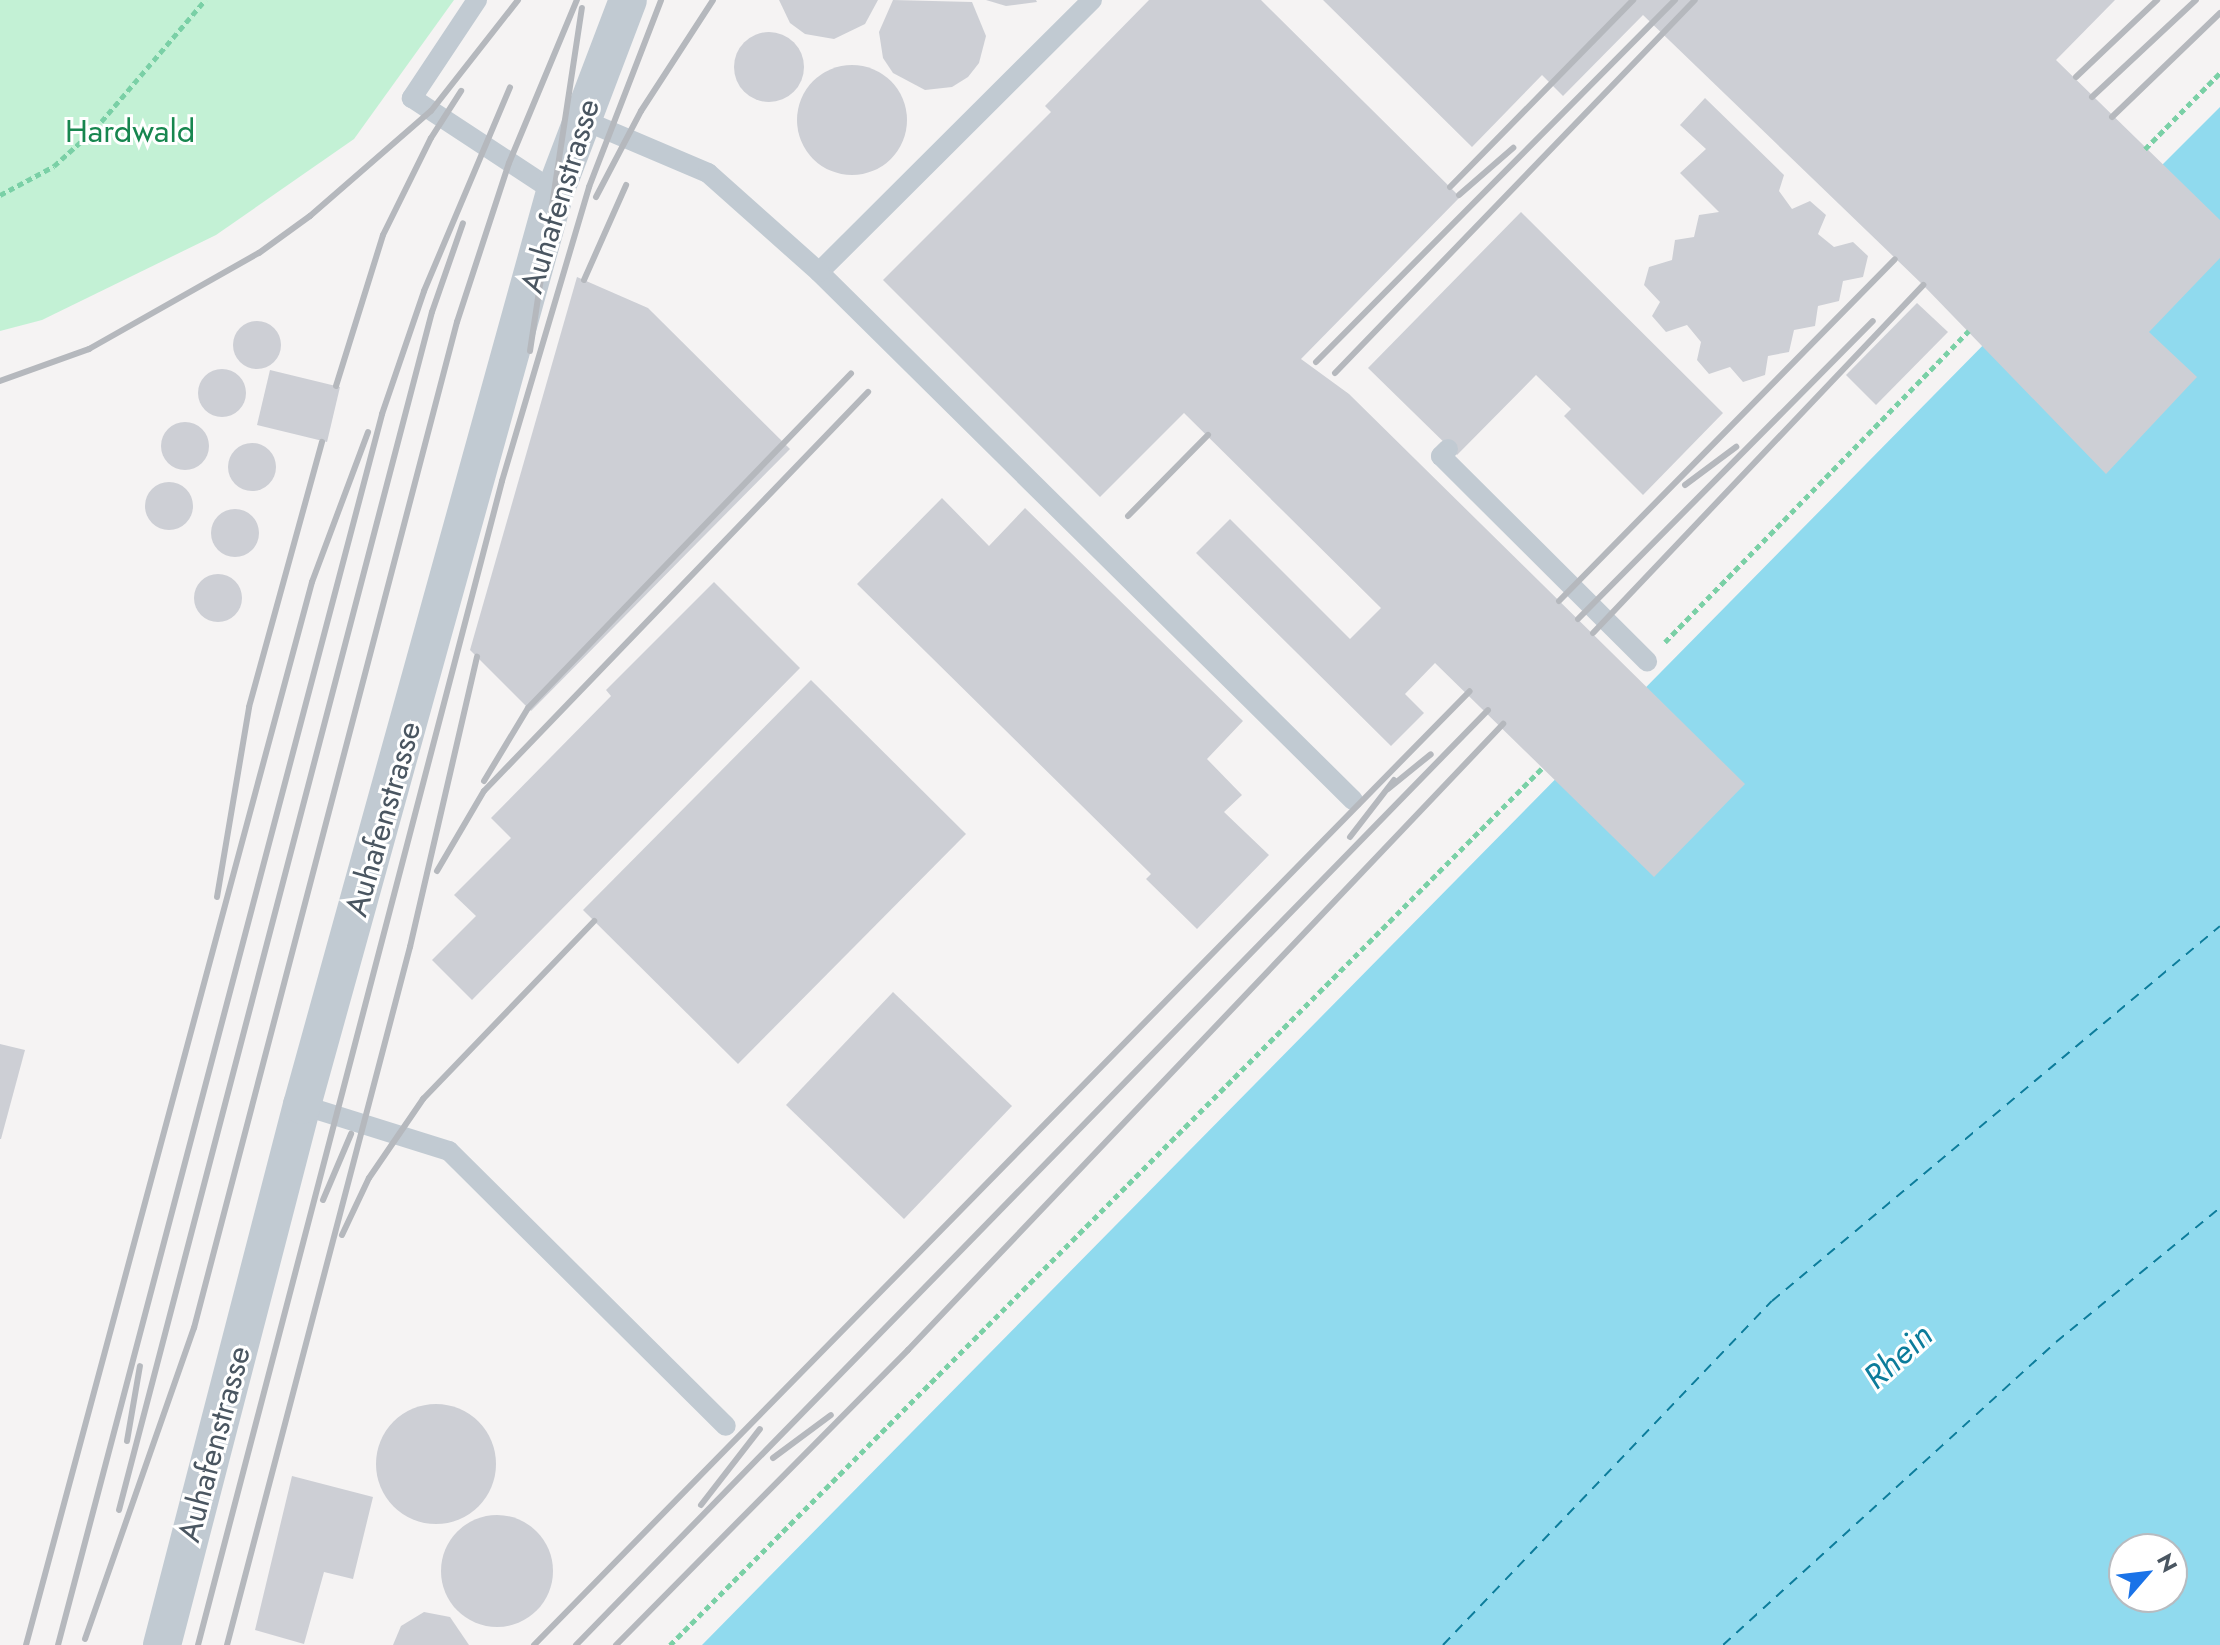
<!DOCTYPE html>
<style>
body{margin:0}
#map{position:relative;width:2220px;height:1645px;overflow:hidden;background:#f5f3f3;font-family:Jost,sans-serif}
div>[style]{position:absolute}
[style*='--x']{left:calc(var(--x)*1px);top:calc(var(--y)*1px);width:calc(var(--w)*1px);rotate:calc(var(--a)*1deg)}
.green>*{inset:0;background:#c3f1d5}
.water>*{inset:0;background:#90daee}
.ferry>*{height:2px;margin-top:-1px;transform-origin:0;background:repeating-linear-gradient(90deg,#0c7c9b 0 10px,transparent 0 18px)}
.building>*{inset:0;background:#cdcfd5}
.round{border-radius:50%}
.path>*{height:5px;margin-top:-2.5px;transform-origin:0;background:repeating-linear-gradient(90deg,#7ad0a6 0 6px,transparent 0 10px)}
.service>*{height:20px;margin:-10px;padding:0 10px;transform-origin:10px;border-radius:10px;background:#c1cad2}
.minor>*{height:38px;margin:-19px;padding:0 19px;transform-origin:19px;border-radius:19px;background:#c1cad2}
.rail>*{height:6px;margin:-3px;padding:0 3px;transform-origin:3px;border-radius:3px;background:#b5b8bd}
span{translate:-50% -50%;white-space:nowrap;text-align:center;line-height:1.15;-webkit-text-stroke:6px #fff;paint-order:stroke}
.park-label{font-size:32px;color:#17864f}
.street-label{font-size:32px;color:#4a5661}
.water-label{font-size:34px;color:#0c7c9b;font-style:italic}
.north{position:absolute;left:2108px;top:1533px;width:80px;height:80px;box-sizing:border-box;background:#fff;border:2px solid #b7bbc0;border-radius:50%;rotate:62deg;font-size:22px;font-weight:700;line-height:32px;text-align:center;color:#4a5661}
.north::after{content:'';display:block;margin:auto;width:28px;height:36px;background:#1a73e8;clip-path:polygon(50% 0,100% 100%,50% 72%,0 100%)}
</style>
<div id="map">
<div class="green">
<div style="clip-path:polygon(0 0,454px 0,354px 139px,216px 235px,42px 320px,0 331px)"></div>
</div>
<div class="water">
<div style="clip-path:polygon(evenodd,2220px 107px,2220px 1645px,702px 1645px,2071px 256px,2220px 107px,2124px 1549px,2172px 1549px,2172px 1597px,2124px 1597px,2124px 1549px)"></div>
</div>
<div class="ferry">
<div style="--x:1443;--y:1645;--w:476;--a:-46.3"></div>
<div style="--x:1772;--y:1301;--w:584;--a:-39.93"></div>
<div style="--x:1723;--y:1645;--w:450;--a:-42.3"></div>
<div style="--x:2056;--y:1342;--w:212;--a:-39.3"></div>
</div>
<div class="building">
<div style="clip-path:polygon(779px 0,878px 0,865px 24px,834px 39px,805px 34px,790px 23px)"></div>
<div style="clip-path:polygon(893px 0,972px 2px,986px 36px,979px 63px,968px 77px,952px 87px,925px 90px,893px 73px,883px 58px,879px 32px)"></div>
<div style="clip-path:polygon(986px 0,1036px 0,1037px 2px,1006px 6px)"></div>
<div style="clip-path:polygon(1149px 0,1261px 0,1460px 197px,1301px 359px,1349px 394px,1745px 784px,1654px 877px,1435px 663px,1405px 694px,1424px 713px,1391px 746px,1196px 553px,1230px 519px,1350px 639px,1381px 608px,1184px 413px,1100px 497px,883px 280px,1051px 112px,1045px 106px)"></div>
<div style="clip-path:polygon(1323px 0,2115px 0,2056px 60px,2220px 220px,2220px 258px,2149px 332px,2197px 377px,2106px 474px,1923px 285px,1643px 15px,1563px 96px,1542px 75px,1472px 147px)"></div>
<div class="round" style="left:734px;top:32px;width:70px;height:70px"></div>
<div class="round" style="left:797px;top:65px;width:110px;height:110px"></div>
<div style="clip-path:polygon(1705px 98px,1784px 175px,1779px 191px,1792px 209px,1810px 201px,1826px 215px,1818px 234px,1834px 247px,1853px 242px,1868px 256px,1863px 277px,1843px 281px,1839px 301px,1818px 306px,1815px 326px,1794px 330px,1789px 352px,1768px 356px,1765px 375px,1743px 382px,1730px 367px,1709px 374px,1697px 360px,1701px 342px,1687px 325px,1666px 332px,1652px 316px,1660px 302px,1644px 285px,1649px 267px,1672px 260px,1675px 240px,1694px 237px,1699px 215px,1719px 212px,1680px 173px,1706px 149px,1680px 125px)"></div>
<div style="clip-path:polygon(1521px 212px,1723px 413px,1643px 495px,1564px 416px,1571px 409px,1536px 375px,1457px 455px,1368px 368px)"></div>
<div style="clip-path:polygon(577px 277px,648px 308px,790px 449px,531px 711px,470px 650px)"></div>
<div style="clip-path:polygon(1917px 303px,1948px 332px,1876px 405px,1846px 375px)"></div>
<div class="round" style="left:233px;top:321px;width:48px;height:48px"></div>
<div class="round" style="left:198px;top:369px;width:48px;height:48px"></div>
<div style="clip-path:polygon(270px 370px,340px 387px,327px 442px,257px 425px)"></div>
<div class="round" style="left:161px;top:422px;width:48px;height:48px"></div>
<div class="round" style="left:228px;top:443px;width:48px;height:48px"></div>
<div class="round" style="left:145px;top:482px;width:48px;height:48px"></div>
<div style="clip-path:polygon(942px 498px,989px 546px,1025px 508px,1243px 721px,1207px 759px,1242px 795px,1224px 812px,1269px 855px,1197px 929px,1146px 879px,1151px 874px,857px 584px)"></div>
<div class="round" style="left:211px;top:509px;width:48px;height:48px"></div>
<div class="round" style="left:194px;top:574px;width:48px;height:48px"></div>
<div style="clip-path:polygon(714px 582px,800px 668px,472px 1000px,432px 960px,476px 916px,454px 895px,511px 838px,491px 818px,611px 696px,606px 690px)"></div>
<div style="clip-path:polygon(811px 680px,966px 834px,738px 1064px,583px 910px)"></div>
<div style="clip-path:polygon(893px 992px,1012px 1106px,904px 1219px,786px 1105px)"></div>
<div style="clip-path:polygon(0 1044px,25px 1050px,1px 1139px,0 1139px)"></div>
<div class="round" style="left:376px;top:1404px;width:120px;height:120px"></div>
<div style="clip-path:polygon(292px 1476px,373px 1497px,353px 1579px,324px 1572px,304px 1644px,255px 1630px)"></div>
<div class="round" style="left:441px;top:1515px;width:112px;height:112px"></div>
<div style="clip-path:polygon(424px 1612px,450px 1617px,469px 1645px,393px 1645px,401px 1626px)"></div>
</div>
<div class="path">
<div style="--x:2145;--y:149;--w:107;--a:-45.4"></div>
<div style="--x:0;--y:195;--w:61;--a:-28.2"></div>
<div style="--x:54;--y:166;--w:55;--a:-42.1"></div>
<div style="--x:95;--y:129;--w:170;--a:-49.5"></div>
<div style="--x:1665;--y:642;--w:435;--a:-45.7"></div>
<div style="--x:670;--y:1645;--w:1238;--a:-45.16"></div>
</div>
<div class="service">
<div style="--x:477;--y:0;--w:118;--a:123.6"></div>
<div style="--x:412;--y:98;--w:171;--a:33.3"></div>
<div style="--x:1092;--y:0;--w:385;--a:135.1"></div>
<div style="--x:819;--y:272;--w:751;--a:44.68"></div>
<div style="--x:581;--y:119;--w:138;--a:23"></div>
<div style="--x:708;--y:173;--w:149;--a:41.7"></div>
<div style="--x:1448;--y:449;--w:10;--a:135"></div>
<div style="--x:1441;--y:456;--w:291;--a:44.9"></div>
<div style="--x:302;--y:1105;--w:154;--a:17.4"></div>
<div style="--x:449;--y:1151;--w:390;--a:44.8"></div>
</div>
<div class="minor">
<div style="--x:162;--y:1645;--w:558;--a:-75.47"></div>
<div style="--x:302;--y:1105;--w:947;--a:-74.51"></div>
<div style="--x:555;--y:192;--w:205;--a:-69.2"></div>
</div>
<div class="rail">
<div style="--x:2076;--y:77;--w:112;--a:-43.5"></div>
<div style="--x:2092;--y:97;--w:142;--a:-43"></div>
<div style="--x:2112;--y:117;--w:150;--a:-43.9"></div>
<div style="--x:1450;--y:187;--w:262;--a:-45.6"></div>
<div style="--x:1459;--y:195;--w:72;--a:-41"></div>
<div style="--x:596;--y:197;--w:97;--a:-62.4"></div>
<div style="--x:641;--y:111;--w:132;--a:-57"></div>
<div style="--x:584;--y:280;--w:104;--a:-66.1"></div>
<div style="--x:530;--y:351;--w:347;--a:-81.4"></div>
<div style="--x:1316;--y:362;--w:510;--a:-45.24"></div>
<div style="--x:1335;--y:373;--w:518;--a:-46.02"></div>
<div style="--x:0;--y:381;--w:95;--a:-19.8"></div>
<div style="--x:89;--y:349;--w:195;--a:-29.5"></div>
<div style="--x:259;--y:253;--w:63;--a:-36"></div>
<div style="--x:310;--y:216;--w:160;--a:-41"></div>
<div style="--x:431;--y:111;--w:141;--a:-51.9"></div>
<div style="--x:336;--y:386;--w:158;--a:-72.7"></div>
<div style="--x:383;--y:235;--w:108;--a:-63.7"></div>
<div style="--x:431;--y:138;--w:56;--a:-57.4"></div>
<div style="--x:1685;--y:485;--w:64;--a:-36.7"></div>
<div style="--x:1128;--y:516;--w:114;--a:-45.4"></div>
<div style="--x:1559;--y:601;--w:479;--a:-45.5"></div>
<div style="--x:1578;--y:619;--w:419;--a:-45.3"></div>
<div style="--x:1593;--y:633;--w:480;--a:-46.5"></div>
<div style="--x:484;--y:781;--w:85;--a:-58.9"></div>
<div style="--x:528;--y:708;--w:465;--a:-46"></div>
<div style="--x:1388;--y:789;--w:55;--a:-39.1"></div>
<div style="--x:1350;--y:837;--w:72;--a:-52.3"></div>
<div style="--x:437;--y:871;--w:93;--a:-59.6"></div>
<div style="--x:484;--y:791;--w:554;--a:-46.1"></div>
<div style="--x:217;--y:897;--w:193;--a:-80.4"></div>
<div style="--x:249;--y:707;--w:275;--a:-74.6"></div>
<div style="--x:323;--y:1200;--w:72;--a:-67"></div>
<div style="--x:342;--y:1235;--w:63;--a:-64.7"></div>
<div style="--x:369;--y:1178;--w:96;--a:-55.6"></div>
<div style="--x:423;--y:1099;--w:247;--a:-46.1"></div>
<div style="--x:127;--y:1441;--w:76;--a:-80.2"></div>
<div style="--x:773;--y:1458;--w:72;--a:-36.6"></div>
<div style="--x:701;--y:1505;--w:96;--a:-52.2"></div>
<div style="--x:119;--y:1510;--w:1238;--a:-75.36"></div>
<div style="--x:432;--y:312;--w:94;--a:-70.8"></div>
<div style="--x:85;--y:1639;--w:330;--a:-70.7"></div>
<div style="--x:194;--y:1328;--w:1040;--a:-75.35"></div>
<div style="--x:457;--y:322;--w:167;--a:-71.9"></div>
<div style="--x:509;--y:163;--w:177;--a:-67.4"></div>
<div style="--x:26;--y:1645;--w:1101;--a:-74.94"></div>
<div style="--x:312;--y:582;--w:160;--a:-69.5"></div>
<div style="--x:58;--y:1645;--w:1273;--a:-75.25"></div>
<div style="--x:382;--y:414;--w:130;--a:-71.1"></div>
<div style="--x:424;--y:291;--w:221;--a:-67.1"></div>
<div style="--x:198;--y:1645;--w:1203;--a:-75.36"></div>
<div style="--x:502;--y:481;--w:307;--a:-73.5"></div>
<div style="--x:589;--y:187;--w:200;--a:-68.9"></div>
<div style="--x:227;--y:1645;--w:722;--a:-75.31"></div>
<div style="--x:410;--y:947;--w:298;--a:-77"></div>
<div style="--x:534;--y:1645;--w:1336;--a:-45.55"></div>
<div style="--x:576;--y:1645;--w:1306;--a:-45.71"></div>
<div style="--x:616;--y:1645;--w:415;--a:-45.3"></div>
<div style="--x:908;--y:1350;--w:864;--a:-46.45"></div>
</div>
<div class="park-label">
<span style="left:130px;top:131px">Hardwald</span>
</div>
<div class="street-label">
<span style="left:560px;top:196px;rotate:-73deg">Auhafenstrasse</span>
<span style="left:383px;top:819px;rotate:-74deg">Auhafenstrasse</span>
<span style="left:214px;top:1444px;rotate:-75deg">Auhafenstrasse</span>
</div>
<div class="water-label">
<span style="left:1898px;top:1356px;rotate:-42deg">Rhein</span>
</div>
<div class="north">N</div>
</div>
